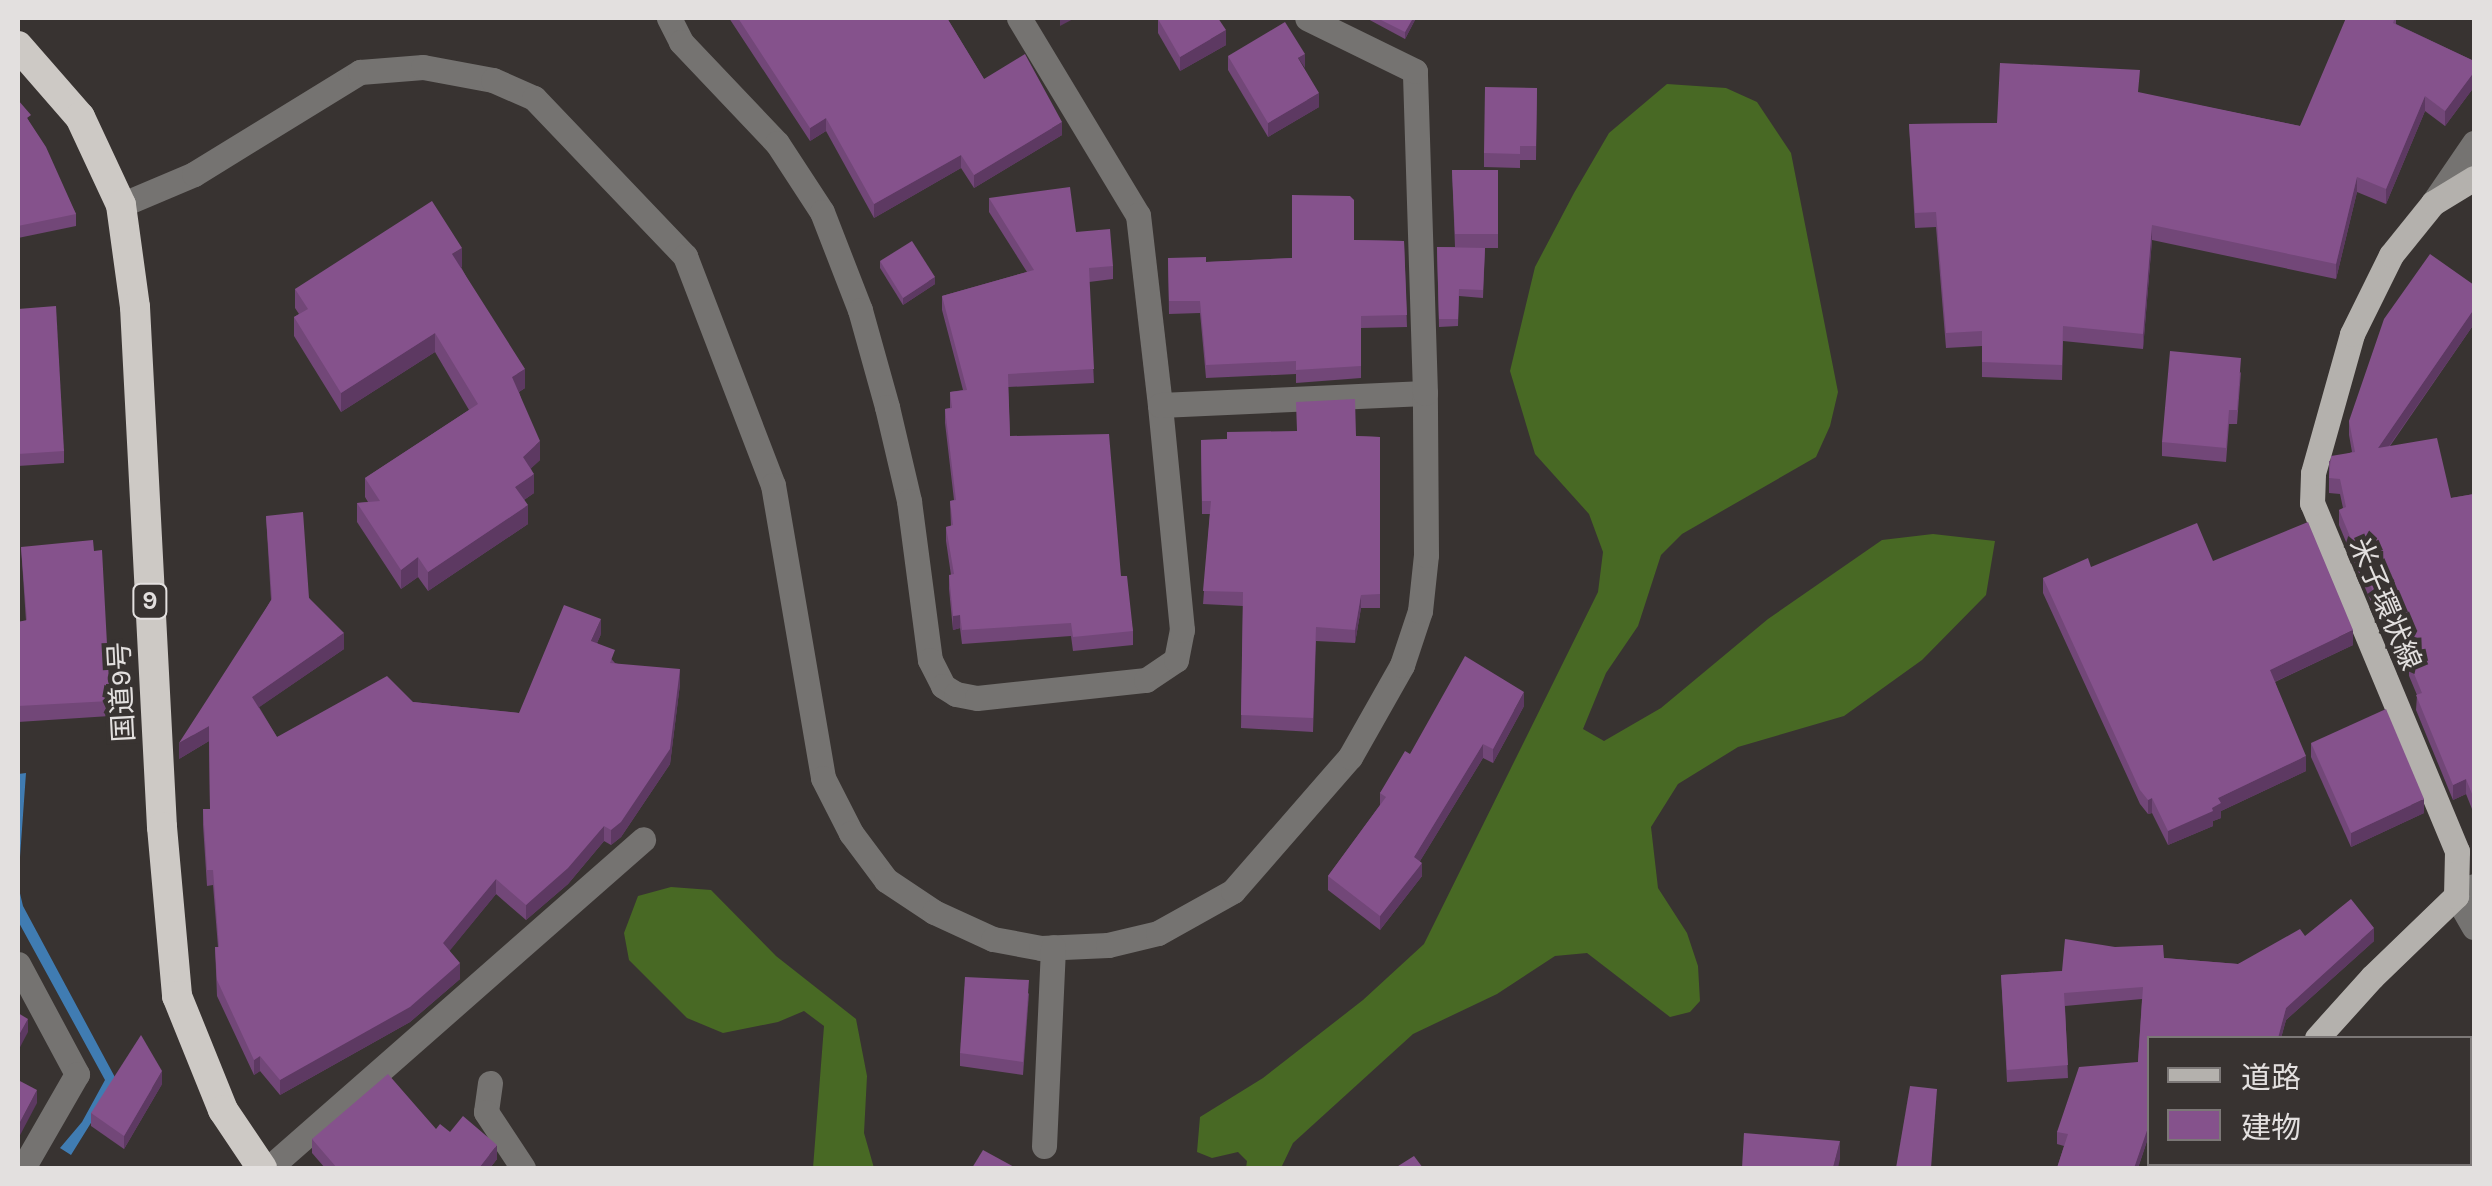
<!DOCTYPE html>
<meta charset="utf-8">
<style>
body{margin:0}
#map{position:relative;width:2492px;height:1186px;overflow:hidden;background:#383331;font-family:Karla,"Noto Sans JP",sans-serif}
div>[style]{position:absolute}
[style*='--x']{left:calc(var(--x)*1px);top:calc(var(--y)*1px);width:calc(var(--w)*1px);rotate:calc(var(--a)*1deg)}
.forest>*{inset:0;background:#486924}
.water>*{inset:0;background:#407cb2}
.minor>*{height:25px;margin:-12.5px;padding:0 12.5px;transform-origin:12.5px;border-radius:12.5px;background:#757371}
.major>*{height:25px;margin:-12.5px;padding:0 12.5px;transform-origin:12.5px;border-radius:12.5px;background:#b4b1ad}
.highway>*{height:30px;margin:-15px;padding:0 15px;transform-origin:15px;border-radius:15px;background:#cdc9c5}
.wall>*{inset:0;background:#724778}
.shaded-wall>*{inset:0;background:#5d3962}
.building>*{inset:0;background:#85528c}
span{translate:-50% -50%;white-space:nowrap;text-align:center;line-height:1.15;-webkit-text-stroke:9px #383331;paint-order:stroke}
.shield-label span{padding:2px 8px;background:#383331;border:2px solid;border-radius:8px;-webkit-text-stroke-width:0}
.shield-label{font-size:25px;color:#e3e0df;font-weight:700}
.street-label{font-size:28px;color:#e3e0df}
.frame{position:absolute;inset:0;border:20px solid #e3e0df;pointer-events:none}
.legend{position:absolute;left:2147px;top:1036px;width:325px;height:130px;box-sizing:border-box;background:#383331;border:2px solid #7c7877;margin:0;padding:12px 18px;list-style:none;font-size:30px;color:#e3e0df}
.legend li{display:flex;align-items:center;gap:20px;height:50px}
.legend b{width:50px;border:2px solid #7c7877}
</style>
<div id="map">
<div class="forest">
<div style="clip-path:polygon(1667px 84px,1726px 88px,1757px 102px,1791px 153px,1838px 392px,1830px 426px,1816px 457px,1682px 534px,1661px 555px,1638px 626px,1606px 673px,1583px 729px,1604px 741px,1661px 708px,1768px 619px,1882px 540px,1933px 534px,1995px 541px,1986px 595px,1922px 660px,1844px 716px,1738px 747px,1678px 784px,1651px 827px,1658px 888px,1687px 933px,1698px 966px,1700px 1001px,1690px 1012px,1670px 1017px,1587px 953px,1555px 956px,1497px 994px,1413px 1034px,1293px 1143px,1281px 1168px,1246px 1168px,1247px 1161px,1238px 1152px,1212px 1158px,1197px 1152px,1200px 1117px,1263px 1078px,1363px 1000px,1424px 944px,1598px 592px,1603px 552px,1589px 514px,1535px 454px,1510px 371px,1535px 267px,1574px 193px,1609px 133px)"></div>
<div style="clip-path:polygon(671px 887px,711px 890px,776px 956px,856px 1019px,867px 1076px,864px 1133px,874px 1168px,813px 1168px,824px 1026px,804px 1011px,778px 1022px,723px 1033px,687px 1018px,629px 960px,624px 933px,638px 896px)"></div>
</div>
<div class="water">
<div style="clip-path:polygon(26px 773px,18px 885px,23px 906px,117px 1081px,71px 1155px,60px 1148px,82px 1122px,105px 1080px,18px 921px,18px 774px)"></div>
</div>
<div class="minor">
<div style="--x:669;--y:18;--w:27;--a:63"></div>
<div style="--x:681;--y:42;--w:139;--a:46.5"></div>
<div style="--x:777;--y:143;--w:82;--a:56.9"></div>
<div style="--x:822;--y:212;--w:105;--a:68.8"></div>
<div style="--x:860;--y:310;--w:101;--a:74.4"></div>
<div style="--x:887;--y:407;--w:97;--a:76.8"></div>
<div style="--x:909;--y:501;--w:160;--a:82.5"></div>
<div style="--x:930;--y:660;--w:29;--a:63"></div>
<div style="--x:943;--y:686;--w:15;--a:32"></div>
<div style="--x:956;--y:694;--w:21;--a:11"></div>
<div style="--x:977;--y:698;--w:170;--a:-6.1"></div>
<div style="--x:1146;--y:680;--w:36;--a:-34"></div>
<div style="--x:1176;--y:660;--w:31;--a:-79"></div>
<div style="--x:1182;--y:630;--w:226;--a:-95.6"></div>
<div style="--x:1019;--y:18;--w:230;--a:58.9"></div>
<div style="--x:1138;--y:215;--w:191;--a:83.4"></div>
<div style="--x:1160;--y:405;--w:265;--a:-2.6"></div>
<div style="--x:2433;--y:203;--w:73;--a:-55.7"></div>
<div style="--x:121;--y:205;--w:79;--a:-23"></div>
<div style="--x:194;--y:174;--w:195;--a:-31.6"></div>
<div style="--x:360;--y:72;--w:63;--a:-4.5"></div>
<div style="--x:423;--y:67;--w:71;--a:10.5"></div>
<div style="--x:493;--y:80;--w:45;--a:23.7"></div>
<div style="--x:534;--y:98;--w:219;--a:46.3"></div>
<div style="--x:685;--y:256;--w:245;--a:69"></div>
<div style="--x:773;--y:485;--w:297;--a:80.3"></div>
<div style="--x:823;--y:778;--w:62;--a:63"></div>
<div style="--x:851;--y:833;--w:59;--a:53.3"></div>
<div style="--x:886;--y:880;--w:58;--a:33.7"></div>
<div style="--x:934;--y:912;--w:65;--a:24.6"></div>
<div style="--x:993;--y:939;--w:49;--a:10.6"></div>
<div style="--x:1041;--y:948;--w:67;--a:-2.6"></div>
<div style="--x:1108;--y:945;--w:51;--a:-13.5"></div>
<div style="--x:1158;--y:933;--w:86;--a:-29.2"></div>
<div style="--x:1233;--y:891;--w:178;--a:-48.9"></div>
<div style="--x:1350;--y:757;--w:106;--a:-60.5"></div>
<div style="--x:1402;--y:665;--w:57;--a:-71.6"></div>
<div style="--x:1420;--y:611;--w:56;--a:-83.9"></div>
<div style="--x:1426;--y:555;--w:162;--a:-90.4"></div>
<div style="--x:1425;--y:393;--w:322;--a:-91.8"></div>
<div style="--x:1415;--y:71;--w:120;--a:-153.9"></div>
<div style="--x:2474;--y:886;--w:21;--a:151"></div>
<div style="--x:2456;--y:896;--w:36;--a:60"></div>
<div style="--x:18;--y:964;--w:125;--a:61.8"></div>
<div style="--x:77;--y:1074;--w:108;--a:119.9"></div>
<div style="--x:490;--y:1083;--w:29;--a:98"></div>
<div style="--x:486;--y:1112;--w:67;--a:56.5"></div>
<div style="--x:1044;--y:1146;--w:199;--a:-87.4"></div>
<div style="--x:269;--y:1168;--w:498;--a:-41.3"></div>
</div>
<div class="major">
<div style="--x:2317;--y:1038;--w:82;--a:-48"></div>
<div style="--x:2372;--y:977;--w:117;--a:-44"></div>
<div style="--x:2456;--y:896;--w:45;--a:-88.7"></div>
<div style="--x:2457;--y:851;--w:377;--a:-112.6"></div>
<div style="--x:2312;--y:503;--w:30;--a:-88"></div>
<div style="--x:2313;--y:473;--w:144;--a:-74.3"></div>
<div style="--x:2352;--y:334;--w:88;--a:-63.7"></div>
<div style="--x:2391;--y:255;--w:67;--a:-51.1"></div>
<div style="--x:2433;--y:203;--w:48;--a:-31.4"></div>
<div style="--x:2241;--y:1168;--w:4;--a:-63"></div>
</div>
<div class="highway">
<div style="--x:18;--y:46;--w:94;--a:48.9"></div>
<div style="--x:80;--y:117;--w:97;--a:65"></div>
<div style="--x:121;--y:205;--w:103;--a:82.2"></div>
<div style="--x:135;--y:307;--w:521;--a:87.03"></div>
<div style="--x:162;--y:827;--w:170;--a:84.9"></div>
<div style="--x:177;--y:996;--w:123;--a:68"></div>
<div style="--x:223;--y:1110;--w:70;--a:56.1"></div>
</div>
<div class="wall">
<div style="clip-path:polygon(729px 18px,947px 18px,984px 79px,1062px 135px,974px 188px,961px 168px,874px 218px,826px 131px,810px 141px)"></div>
<div style="clip-path:polygon(1366px 18px,1416px 18px,1405px 39px)"></div>
<div style="clip-path:polygon(2396px 18px,2396px 24px,2474px 61px,2474px 87px,2445px 126px,2425px 111px,2386px 204px,2357px 192px,2336px 279px,2152px 240px,2143px 349px,2063px 341px,2062px 380px,1982px 377px,1982px 346px,1946px 348px,1936px 227px,1915px 228px,1909px 124px,1997px 123px,2139px 93px,2300px 126px)"></div>
<div style="clip-path:polygon(1158px 19px,1226px 45px,1180px 71px,1158px 33px)"></div>
<div style="clip-path:polygon(1228px 56px,1319px 107px,1268px 137px,1228px 70px)"></div>
<div style="clip-path:polygon(1537px 88px,1536px 160px,1520px 160px,1520px 168px,1484px 167px,1484px 153px)"></div>
<div style="clip-path:polygon(18px 100px,76px 214px,76px 226px,18px 238px)"></div>
<div style="clip-path:polygon(1452px 170px,1498px 170px,1498px 248px,1482px 248px,1485px 248px,1483px 298px,1459px 296px,1458px 326px,1439px 327px,1437px 247px,1455px 247px)"></div>
<div style="clip-path:polygon(989px 198px,1076px 232px,1113px 266px,1113px 279px,1089px 282px,1094px 383px,1008px 387px,1010px 436px,1121px 576px,1133px 631px,1133px 645px,1073px 651px,1071px 636px,962px 644px,960px 628px,953px 630px,949px 589px,949px 575px,951px 575px,946px 541px,946px 527px,951px 526px,950px 501px,954px 500px,945px 423px,945px 409px,950px 408px,950px 392px,963px 390px,942px 310px,942px 296px,1027px 272px,989px 212px)"></div>
<div style="clip-path:polygon(1354px 240px,1404px 241px,1407px 327px,1361px 328px,1361px 378px,1296px 383px,1296px 374px,1206px 378px,1200px 313px,1169px 314px,1168px 258px,1206px 262px,1292px 258px)"></div>
<div style="clip-path:polygon(880px 261px,935px 284px,903px 305px,880px 268px)"></div>
<div style="clip-path:polygon(461px 267px,525px 388px,519px 392px,540px 460px,531px 468px,534px 493px,524px 500px,528px 524px,428px 591px,418px 577px,401px 589px,357px 522px,357px 503px,368px 502px,365px 497px,365px 478px,469px 410px,435px 352px,341px 412px,294px 336px,294px 317px,299px 314px,295px 308px,295px 289px)"></div>
<div style="clip-path:polygon(2474px 285px,2474px 324px,2390px 446px,2451px 498px,2474px 494px,2474px 814px,2466px 794px,2453px 800px,2416px 710px,2417px 695px,2389px 628px,2383px 631px,2339px 525px,2339px 510px,2343px 508px,2340px 494px,2329px 493px,2329px 461px,2352px 452px,2349px 435px,2349px 421px)"></div>
<div style="clip-path:polygon(18px 309px,64px 451px,64px 463px,18px 466px)"></div>
<div style="clip-path:polygon(2241px 372px,2237px 424px,2229px 424px,2226px 462px,2162px 456px,2162px 442px)"></div>
<div style="clip-path:polygon(1356px 436px,1380px 437px,1380px 608px,1361px 608px,1355px 643px,1316px 641px,1313px 732px,1241px 728px,1243px 606px,1203px 604px,1210px 514px,1202px 514px,1201px 440px)"></div>
<div style="clip-path:polygon(266px 516px,309px 598px,344px 649px,259px 707px,277px 737px,413px 702px,519px 713px,601px 634px,597px 643px,615px 663px,680px 684px,670px 764px,621px 837px,611px 845px,604px 841px,568px 884px,526px 920px,496px 894px,449px 951px,460px 979px,410px 1022px,280px 1095px,260px 1071px,254px 1075px,217px 996px,215px 947px,218px 947px,213px 885px,207px 886px,203px 825px,203px 809px,210px 809px,209px 741px,179px 759px,271px 600px)"></div>
<div style="clip-path:polygon(21px 547px,110px 701px,110px 716px,18px 722px,18px 622px,26px 621px)"></div>
<div style="clip-path:polygon(2213px 561px,2353px 645px,2275px 682px,2306px 771px,2221px 811px,2221px 818px,2213px 821px,2213px 826px,2168px 845px,2152px 813px,2148px 814px,2140px 804px,2043px 593px,2043px 578px,2091px 567px)"></div>
<div style="clip-path:polygon(1524px 706px,1493px 763px,1483px 758px,1420px 861px,1422px 876px,1380px 930px,1328px 890px,1328px 876px,1380px 805px,1380px 793px,1410px 754px)"></div>
<div style="clip-path:polygon(2311px 743px,2424px 813px,2351px 847px,2311px 757px)"></div>
<div style="clip-path:polygon(2305px 936px,2374px 941px,2286px 1020px,2281px 1038px,2150px 1038px,2149px 1135px,2138px 1168px,2057px 1168px,2064px 1146px,2057px 1144px,2057px 1132px,2138px 1062px,2142px 999px,2065px 1006px,2068px 1078px,2007px 1082px,2001px 975px,2062px 971px,2164px 958px,2238px 964px)"></div>
<div style="clip-path:polygon(1029px 993px,1023px 1075px,960px 1066px,960px 1053px)"></div>
<div style="clip-path:polygon(162px 1084px,124px 1149px,91px 1126px,91px 1113px)"></div>
<div style="clip-path:polygon(436px 1129px,450px 1132px,497px 1159px,490px 1168px,325px 1168px,312px 1153px,312px 1139px)"></div>
</div>
<div class="shaded-wall">
<div style="clip-path:polygon(1060px 18px,1075px 18px,1060px 26px)"></div>
<div style="clip-path:polygon(1413px 18px,1416px 18px,1405px 39px,1405px 32px)"></div>
<div style="clip-path:polygon(1226px 30px,1226px 45px,1180px 71px,1180px 57px)"></div>
<div style="clip-path:polygon(1305px 54px,1305px 68px,1298px 58px)"></div>
<div style="clip-path:polygon(2474px 72px,2474px 87px,2445px 126px,2445px 111px)"></div>
<div style="clip-path:polygon(1319px 93px,1319px 107px,1268px 137px,1268px 123px)"></div>
<div style="clip-path:polygon(2425px 96px,2425px 111px,2386px 204px,2386px 189px)"></div>
<div style="clip-path:polygon(826px 118px,826px 131px,810px 141px,810px 128px)"></div>
<div style="clip-path:polygon(1062px 122px,1062px 135px,974px 188px,974px 175px)"></div>
<div style="clip-path:polygon(961px 155px,961px 168px,874px 218px,874px 204px)"></div>
<div style="clip-path:polygon(2357px 177px,2357px 192px,2336px 279px,2336px 264px)"></div>
<div style="clip-path:polygon(2152px 225px,2152px 240px,2143px 349px,2143px 334px)"></div>
<div style="clip-path:polygon(462px 248px,462px 267px,452px 273px,452px 254px)"></div>
<div style="clip-path:polygon(935px 277px,935px 284px,903px 305px,903px 298px)"></div>
<div style="clip-path:polygon(2474px 309px,2474px 324px,2378px 462px,2378px 448px)"></div>
<div style="clip-path:polygon(435px 333px,435px 352px,341px 412px,341px 393px)"></div>
<div style="clip-path:polygon(525px 369px,525px 388px,512px 396px,512px 377px)"></div>
<div style="clip-path:polygon(540px 441px,540px 460px,523px 476px,523px 457px)"></div>
<div style="clip-path:polygon(534px 474px,534px 493px,515px 506px,515px 487px)"></div>
<div style="clip-path:polygon(528px 505px,528px 524px,428px 591px,428px 572px)"></div>
<div style="clip-path:polygon(418px 557px,418px 577px,401px 589px,401px 570px)"></div>
<div style="clip-path:polygon(1361px 595px,1361px 608px,1355px 643px,1355px 630px)"></div>
<div style="clip-path:polygon(2389px 613px,2389px 628px,2383px 631px,2383px 616px)"></div>
<div style="clip-path:polygon(960px 615px,960px 628px,953px 630px,953px 616px)"></div>
<div style="clip-path:polygon(601px 619px,601px 634px,591px 656px,591px 641px)"></div>
<div style="clip-path:polygon(2353px 630px,2353px 645px,2270px 684px,2270px 670px)"></div>
<div style="clip-path:polygon(344px 633px,344px 649px,252px 712px,252px 697px)"></div>
<div style="clip-path:polygon(680px 669px,680px 684px,670px 764px,621px 837px,611px 845px,611px 830px)"></div>
<div style="clip-path:polygon(1524px 692px,1524px 706px,1493px 763px,1493px 749px)"></div>
<div style="clip-path:polygon(209px 726px,209px 741px,179px 759px,179px 743px)"></div>
<div style="clip-path:polygon(1483px 744px,1483px 758px,1414px 871px,1414px 857px)"></div>
<div style="clip-path:polygon(2306px 756px,2306px 771px,2221px 811px,2221px 818px,2213px 821px,2213px 826px,2168px 845px,2168px 831px,2218px 798px)"></div>
<div style="clip-path:polygon(2466px 779px,2466px 794px,2453px 800px,2453px 785px)"></div>
<div style="clip-path:polygon(2152px 798px,2152px 813px,2148px 814px,2148px 800px)"></div>
<div style="clip-path:polygon(2424px 799px,2424px 813px,2351px 847px,2351px 833px)"></div>
<div style="clip-path:polygon(604px 826px,604px 841px,568px 884px,526px 920px,526px 905px)"></div>
<div style="clip-path:polygon(1422px 863px,1422px 876px,1380px 930px,1380px 916px)"></div>
<div style="clip-path:polygon(496px 879px,496px 894px,443px 959px,443px 943px)"></div>
<div style="clip-path:polygon(2374px 928px,2374px 941px,2286px 1020px,2281px 1038px,2278px 1038px,2286px 1008px)"></div>
<div style="clip-path:polygon(460px 963px,460px 979px,410px 1022px,280px 1095px,280px 1080px)"></div>
<div style="clip-path:polygon(28px 1019px,28px 1032px,18px 1051px,18px 1037px)"></div>
<div style="clip-path:polygon(260px 1056px,260px 1071px,254px 1075px,254px 1060px)"></div>
<div style="clip-path:polygon(162px 1071px,162px 1084px,124px 1149px,124px 1136px)"></div>
<div style="clip-path:polygon(37px 1090px,37px 1103px,18px 1139px,18px 1126px)"></div>
<div style="clip-path:polygon(2149px 1122px,2149px 1135px,2138px 1168px,2134px 1168px)"></div>
<div style="clip-path:polygon(1840px 1141px,1840px 1159px,1838px 1168px,1833px 1168px)"></div>
<div style="clip-path:polygon(497px 1145px,497px 1159px,490px 1168px,479px 1168px)"></div>
</div>
<div class="building">
<div style="clip-path:polygon(738px 18px,947px 18px,984px 79px,1025px 54px,1062px 122px,974px 175px,961px 155px,874px 204px,826px 118px,810px 128px)"></div>
<div style="clip-path:polygon(1160px 18px,1218px 18px,1226px 30px,1180px 57px,1158px 19px)"></div>
<div style="clip-path:polygon(1377px 18px,1413px 18px,1405px 32px)"></div>
<div style="clip-path:polygon(2346px 18px,2395px 18px,2393px 23px,2474px 61px,2474px 72px,2445px 111px,2425px 96px,2386px 189px,2357px 177px,2336px 264px,2152px 225px,2143px 334px,2063px 326px,2062px 365px,1982px 362px,1982px 331px,1946px 333px,1936px 212px,1915px 213px,1909px 124px,1997px 123px,2000px 63px,2140px 70px,2138px 92px,2300px 126px)"></div>
<div style="clip-path:polygon(1285px 22px,1305px 54px,1298px 58px,1319px 93px,1268px 123px,1228px 56px)"></div>
<div style="clip-path:polygon(1485px 87px,1537px 88px,1536px 146px,1520px 146px,1520px 154px,1484px 153px)"></div>
<div style="clip-path:polygon(18px 100px,31px 115px,27px 118px,46px 147px,76px 214px,18px 226px)"></div>
<div style="clip-path:polygon(1452px 170px,1498px 170px,1498px 234px,1455px 234px)"></div>
<div style="clip-path:polygon(1070px 187px,1076px 232px,1110px 229px,1113px 266px,1089px 268px,1094px 369px,1008px 374px,1010px 436px,1109px 434px,1121px 576px,1127px 576px,1133px 631px,1073px 637px,1071px 623px,962px 630px,960px 615px,953px 616px,949px 575px,954px 574px,946px 527px,953px 525px,950px 501px,956px 500px,945px 409px,952px 408px,950px 392px,967px 390px,942px 296px,1034px 270px,989px 198px)"></div>
<div style="clip-path:polygon(1292px 195px,1350px 196px,1354px 200px,1354px 240px,1404px 241px,1407px 315px,1361px 316px,1361px 366px,1296px 370px,1296px 361px,1206px 365px,1200px 301px,1169px 301px,1168px 258px,1206px 257px,1206px 262px,1292px 258px)"></div>
<div style="clip-path:polygon(432px 201px,462px 248px,452px 254px,525px 369px,512px 377px,540px 441px,523px 457px,534px 474px,515px 487px,528px 505px,428px 572px,418px 557px,401px 570px,357px 503px,380px 501px,365px 478px,478px 404px,435px 333px,341px 393px,294px 317px,308px 309px,295px 289px)"></div>
<div style="clip-path:polygon(912px 241px,935px 277px,903px 298px,880px 261px)"></div>
<div style="clip-path:polygon(1437px 247px,1485px 248px,1483px 290px,1459px 289px,1458px 319px,1439px 319px)"></div>
<div style="clip-path:polygon(2430px 254px,2474px 285px,2474px 309px,2378px 448px,2437px 438px,2451px 498px,2474px 494px,2474px 799px,2466px 779px,2453px 785px,2416px 695px,2422px 693px,2389px 613px,2383px 616px,2339px 510px,2346px 507px,2340px 479px,2329px 478px,2331px 456px,2355px 452px,2349px 421px,2384px 319px)"></div>
<div style="clip-path:polygon(56px 306px,64px 451px,18px 454px,18px 309px)"></div>
<div style="clip-path:polygon(2170px 351px,2241px 358px,2237px 410px,2229px 410px,2226px 448px,2162px 442px)"></div>
<div style="clip-path:polygon(1355px 399px,1356px 436px,1380px 437px,1380px 594px,1361px 595px,1355px 630px,1316px 627px,1313px 718px,1241px 715px,1243px 592px,1203px 591px,1211px 501px,1202px 501px,1201px 440px,1227px 439px,1227px 432px,1297px 431px,1296px 402px)"></div>
<div style="clip-path:polygon(303px 512px,309px 598px,344px 633px,252px 697px,277px 737px,387px 676px,413px 702px,519px 713px,564px 605px,601px 619px,591px 641px,615px 650px,610px 663px,680px 669px,670px 749px,621px 822px,611px 830px,604px 826px,568px 868px,526px 905px,496px 879px,443px 943px,460px 963px,410px 1007px,280px 1080px,260px 1056px,254px 1060px,217px 980px,215px 947px,219px 947px,213px 870px,207px 870px,203px 809px,210px 809px,209px 726px,179px 743px,272px 599px,266px 516px)"></div>
<div style="clip-path:polygon(2308px 522px,2353px 630px,2270px 670px,2306px 756px,2218px 798px,2221px 803px,2212px 808px,2213px 811px,2168px 831px,2152px 798px,2148px 800px,2140px 790px,2043px 578px,2088px 558px,2091px 567px,2197px 523px,2213px 561px)"></div>
<div style="clip-path:polygon(93px 540px,94px 551px,102px 550px,110px 701px,18px 706px,18px 622px,27px 620px,21px 547px)"></div>
<div style="clip-path:polygon(1465px 656px,1524px 692px,1493px 749px,1483px 744px,1414px 857px,1422px 863px,1380px 916px,1328px 876px,1386px 797px,1380px 793px,1405px 751px,1410px 754px)"></div>
<div style="clip-path:polygon(2386px 709px,2424px 799px,2351px 833px,2311px 743px)"></div>
<div style="clip-path:polygon(2351px 899px,2374px 928px,2286px 1008px,2278px 1038px,2150px 1038px,2150px 1122px,2134px 1168px,2057px 1168px,2068px 1134px,2057px 1132px,2079px 1067px,2138px 1062px,2143px 987px,2064px 993px,2068px 1065px,2007px 1070px,2001px 975px,2062px 971px,2065px 939px,2115px 947px,2163px 945px,2164px 958px,2238px 964px,2300px 929px,2305px 936px)"></div>
<div style="clip-path:polygon(965px 977px,1029px 980px,1023px 1062px,960px 1053px)"></div>
<div style="clip-path:polygon(18px 1013px,28px 1019px,18px 1037px)"></div>
<div style="clip-path:polygon(141px 1035px,162px 1071px,124px 1136px,91px 1113px)"></div>
<div style="clip-path:polygon(388px 1074px,436px 1129px,440px 1124px,450px 1132px,463px 1116px,497px 1145px,479px 1168px,337px 1168px,312px 1139px)"></div>
<div style="clip-path:polygon(18px 1080px,37px 1090px,18px 1126px)"></div>
<div style="clip-path:polygon(1910px 1086px,1937px 1089px,1931px 1168px,1896px 1168px)"></div>
<div style="clip-path:polygon(2470px 1114px,2474px 1120px,2474px 1163px,2469px 1168px,2325px 1168px,2327px 1164px,2470px 1164px)"></div>
<div style="clip-path:polygon(1744px 1133px,1840px 1141px,1833px 1168px,1742px 1168px)"></div>
<div style="clip-path:polygon(983px 1150px,1016px 1168px,972px 1168px)"></div>
<div style="clip-path:polygon(1414px 1156px,1423px 1168px,1395px 1168px)"></div>
</div>
<div class="shield-label">
<span style="left:150px;top:601px">9</span>
</div>
<div class="street-label">
<span style="left:2385px;top:604px;rotate:67deg">米子環状線</span>
<span style="left:122px;top:692px;rotate:-93deg">国道9号</span>
</div>
<div class="frame"></div>
<ul class="legend">
<li><b style="height:12px;background:#b4b1ad"></b>道路</li>
<li><b style="height:28px;background:#85528c"></b>建物</li>
</ul>
</div>
